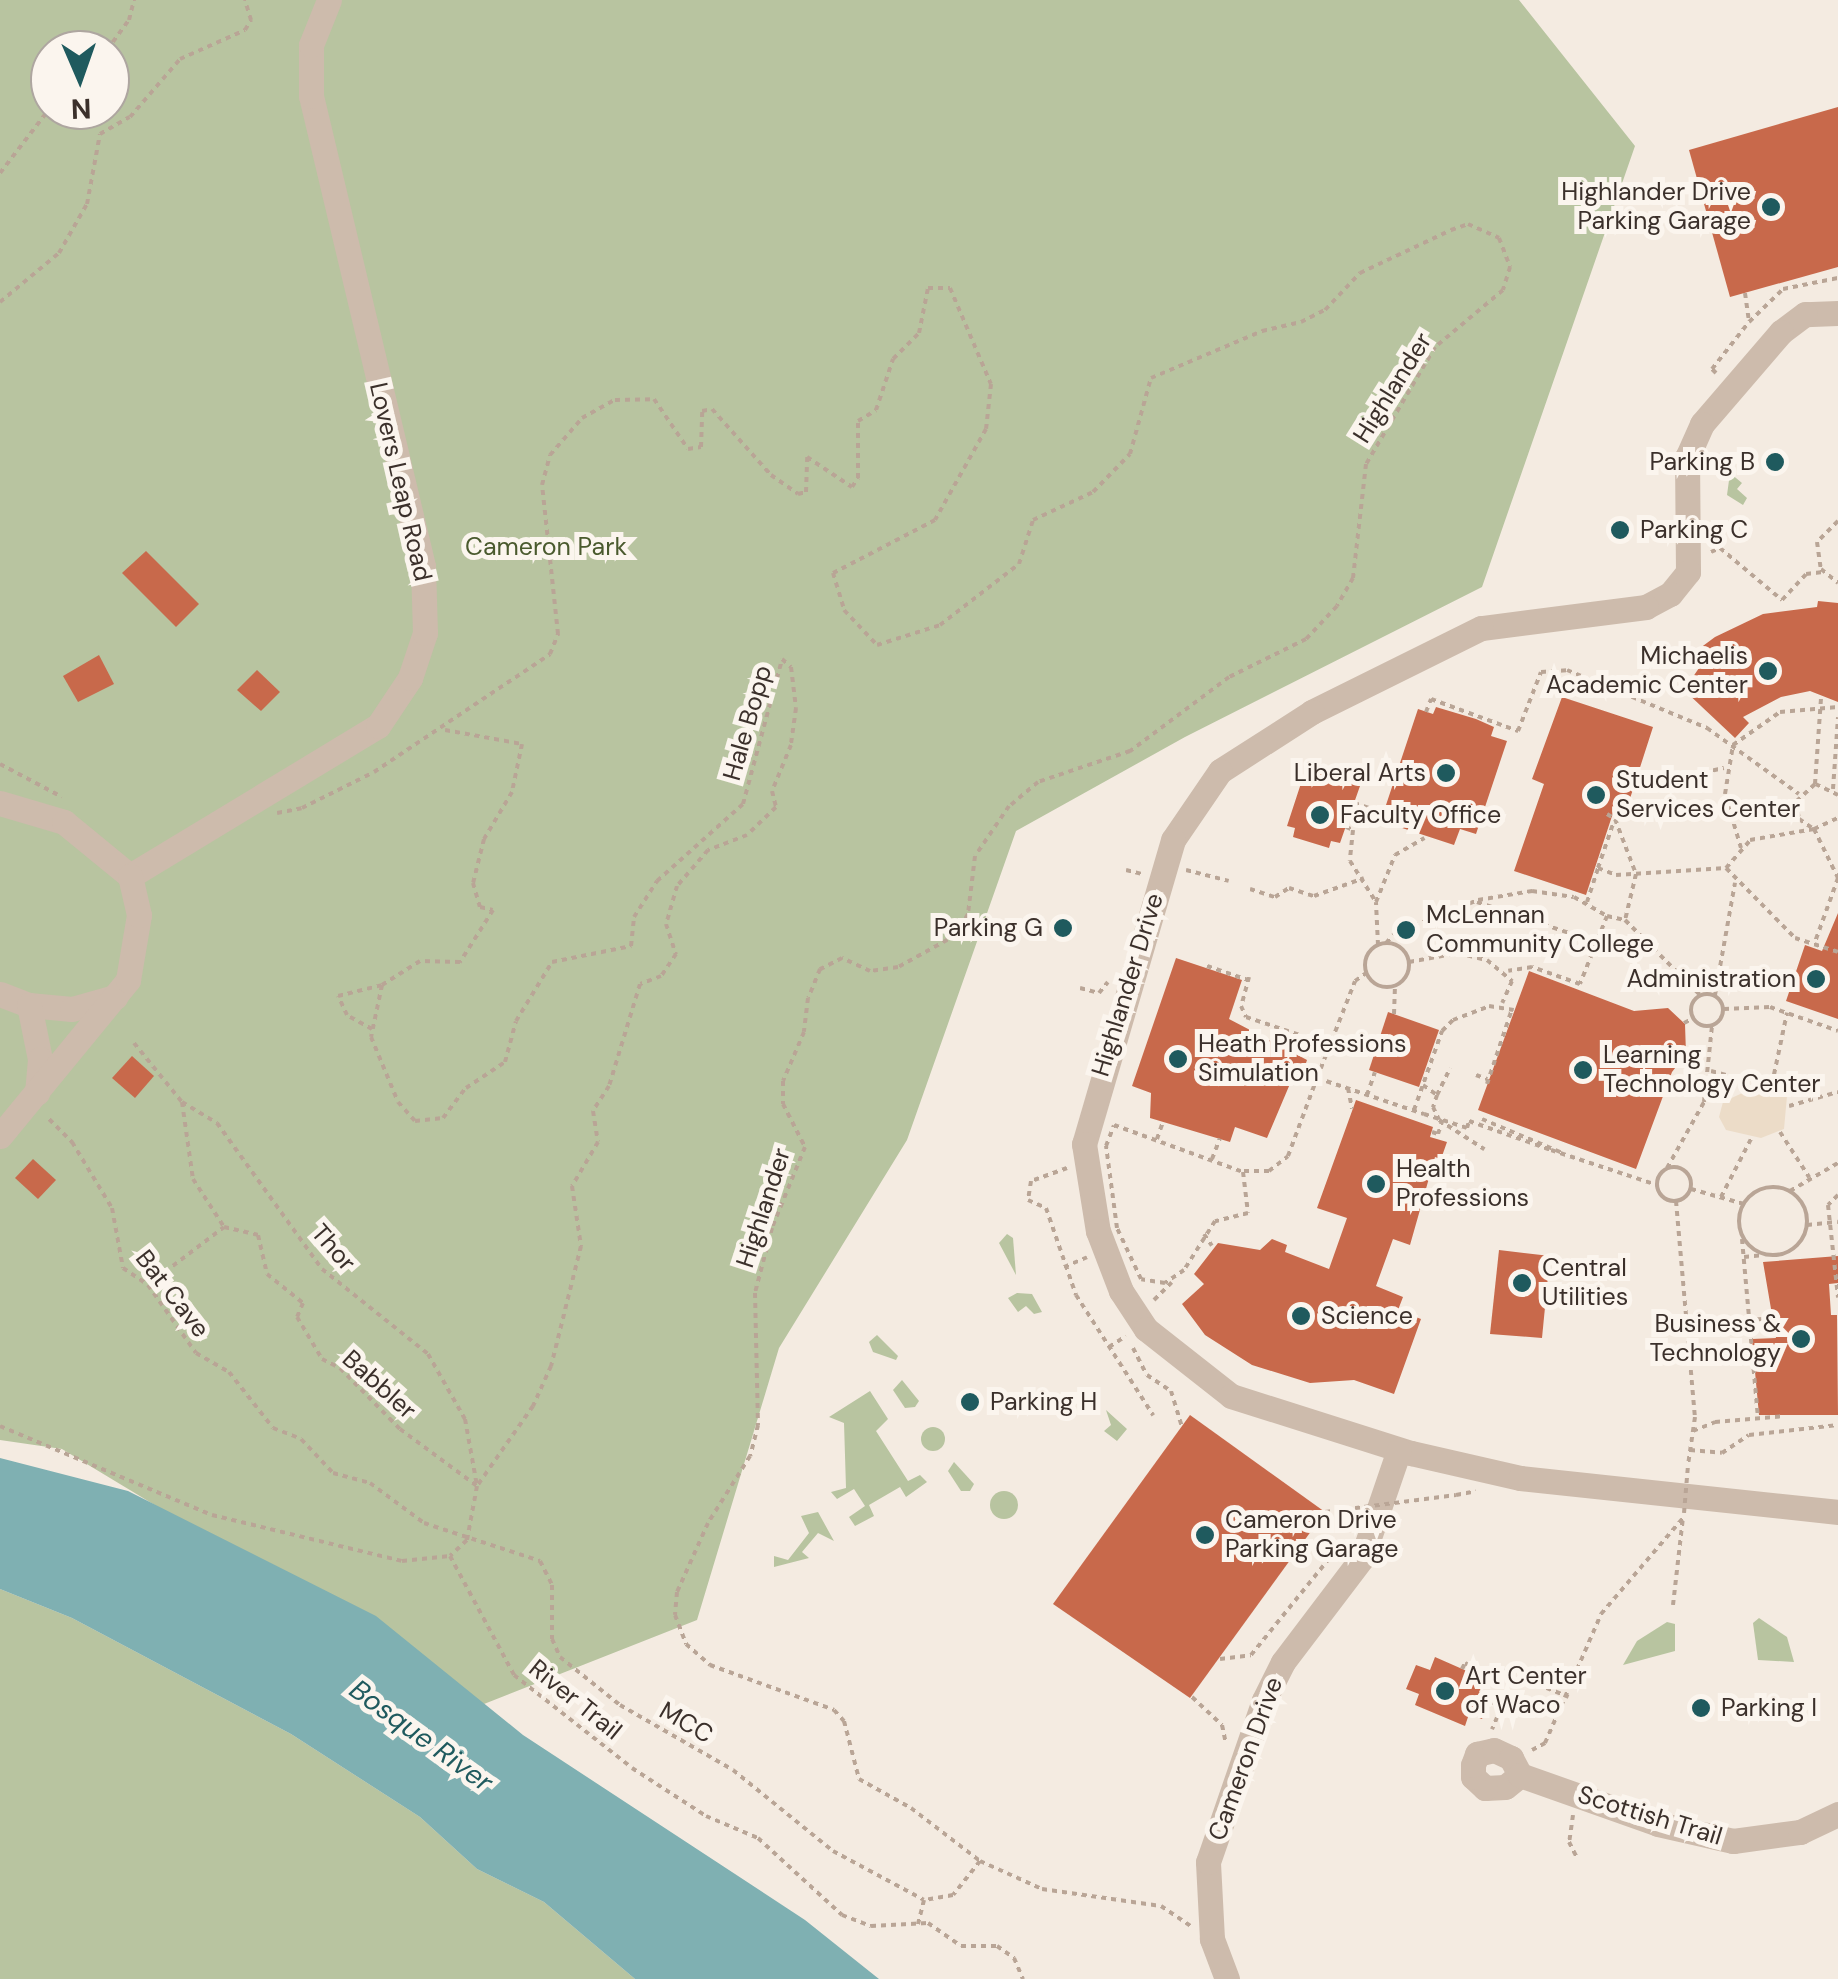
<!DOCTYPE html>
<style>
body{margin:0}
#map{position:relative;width:1838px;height:1979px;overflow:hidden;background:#f4ebe1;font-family:"DM Sans",sans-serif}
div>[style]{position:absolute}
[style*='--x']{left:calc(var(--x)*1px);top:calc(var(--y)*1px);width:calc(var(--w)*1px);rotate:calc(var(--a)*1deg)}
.green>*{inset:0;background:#b8c4a0}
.round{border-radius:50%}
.plaza>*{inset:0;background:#ecdcc8}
.water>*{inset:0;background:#7fb0b2}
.building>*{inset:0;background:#c8694b}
.path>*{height:4px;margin-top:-2px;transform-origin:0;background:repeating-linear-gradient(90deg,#b9a596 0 5px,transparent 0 10px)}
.path>.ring{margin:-2px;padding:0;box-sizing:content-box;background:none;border:4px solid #b9a596;border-radius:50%}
.minor>*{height:25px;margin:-12.5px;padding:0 12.5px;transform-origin:12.5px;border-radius:12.5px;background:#cdbbac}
.path-bridge>*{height:4px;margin-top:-2px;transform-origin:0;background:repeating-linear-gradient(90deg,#b9a596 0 5px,transparent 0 10px)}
.dots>*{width:28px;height:28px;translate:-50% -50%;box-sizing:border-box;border:5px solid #fbf5ee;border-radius:50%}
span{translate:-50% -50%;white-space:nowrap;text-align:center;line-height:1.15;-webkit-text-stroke:10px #fbf5ee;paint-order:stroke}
.poi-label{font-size:25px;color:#3b302b}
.right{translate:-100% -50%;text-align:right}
.left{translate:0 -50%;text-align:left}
.street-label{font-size:25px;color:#3b302b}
.park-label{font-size:25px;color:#4a5a2e}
.water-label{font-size:28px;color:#1f5a5e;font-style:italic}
.north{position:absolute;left:30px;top:30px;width:100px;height:100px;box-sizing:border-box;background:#fbf5ee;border:2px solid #aea6a0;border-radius:50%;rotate:178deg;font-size:28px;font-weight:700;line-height:40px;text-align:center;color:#3b302b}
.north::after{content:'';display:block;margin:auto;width:35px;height:45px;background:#1f5a5e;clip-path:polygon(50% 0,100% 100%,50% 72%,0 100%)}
</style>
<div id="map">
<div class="green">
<div style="clip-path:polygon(evenodd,0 0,1519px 0,1635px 146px,1482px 587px,1185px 737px,1016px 831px,907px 1140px,779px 1348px,697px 1620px,484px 1704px,62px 1449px,0 1440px,0 0,50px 50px,110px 50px,110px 110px,50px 110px,50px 50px)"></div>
<div style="clip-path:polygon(1730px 473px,1742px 483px,1737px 489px,1747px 498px,1743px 505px,1727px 495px)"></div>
<div style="clip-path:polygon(1007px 1234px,1013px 1238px,1016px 1275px,999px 1243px)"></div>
<div style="clip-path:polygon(1017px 1293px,1032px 1294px,1042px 1312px,1034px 1314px,1026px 1306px,1018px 1312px,1008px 1298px)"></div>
<div style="clip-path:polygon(877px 1335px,898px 1356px,896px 1360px,873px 1352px,869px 1342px)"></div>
<div style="clip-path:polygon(902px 1380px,919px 1401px,915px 1407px,905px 1408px,893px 1390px)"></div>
<div style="clip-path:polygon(870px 1391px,888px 1419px,876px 1431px,908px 1481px,920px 1475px,927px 1482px,906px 1497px,900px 1487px,869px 1505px,874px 1516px,855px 1526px,849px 1517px,865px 1506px,854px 1489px,837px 1499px,831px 1492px,846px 1488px,844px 1423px,829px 1417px)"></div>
<div style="clip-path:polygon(1106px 1410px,1127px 1429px,1117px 1441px,1104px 1431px,1111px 1425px)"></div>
<div class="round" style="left:921px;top:1427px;width:24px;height:24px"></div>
<div style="clip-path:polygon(954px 1462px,974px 1484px,970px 1491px,961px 1491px,948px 1471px)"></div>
<div class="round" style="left:990px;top:1491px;width:28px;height:28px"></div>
<div style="clip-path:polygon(818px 1512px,834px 1541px,818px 1533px,802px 1552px,809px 1558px,774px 1567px,774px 1556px,788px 1560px,809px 1533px,801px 1516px)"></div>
<div style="clip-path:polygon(0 1589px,72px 1618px,291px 1734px,420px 1817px,477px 1869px,544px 1902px,635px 1979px,0 1979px)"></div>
<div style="clip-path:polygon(1759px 1618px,1787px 1637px,1794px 1662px,1758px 1660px,1753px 1623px)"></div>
<div style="clip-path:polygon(1667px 1622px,1675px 1624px,1675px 1651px,1623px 1665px,1637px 1641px)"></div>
</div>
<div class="plaza">
<div style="clip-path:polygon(1766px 1082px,1787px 1096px,1784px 1129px,1761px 1138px,1726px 1130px,1719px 1117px,1723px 1102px)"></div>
</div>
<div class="water">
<div style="clip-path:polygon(0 1458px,128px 1491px,376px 1616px,523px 1735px,805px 1920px,879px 1979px,635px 1979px,544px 1902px,477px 1869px,420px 1817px,291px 1734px,72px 1618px,0 1589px)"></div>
</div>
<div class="building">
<div style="clip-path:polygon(1838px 107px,1838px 267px,1730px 297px,1689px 150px)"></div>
<div style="clip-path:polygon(146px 551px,199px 604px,176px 627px,122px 573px)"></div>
<div style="clip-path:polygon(1818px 601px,1838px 603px,1838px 702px,1810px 691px,1781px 697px,1743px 717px,1749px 723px,1735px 738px,1684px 690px,1699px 668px,1688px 657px,1715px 637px,1763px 614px,1817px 607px)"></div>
<div style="clip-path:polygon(99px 655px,114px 684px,78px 702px,63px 676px)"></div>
<div style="clip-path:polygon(257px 670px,280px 692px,261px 711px,237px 690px)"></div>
<div style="clip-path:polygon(1562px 697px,1653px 727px,1626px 811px,1615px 807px,1586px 895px,1514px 871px,1544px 784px,1532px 779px)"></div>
<div style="clip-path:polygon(1436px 707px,1476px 719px,1494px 727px,1491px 736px,1507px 741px,1476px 834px,1460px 829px,1454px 845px,1396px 826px,1402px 810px,1386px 805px,1418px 709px,1433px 714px)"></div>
<div style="clip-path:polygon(1317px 762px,1354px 775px,1352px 783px,1360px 786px,1340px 843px,1331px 841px,1329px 848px,1293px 837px,1295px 828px,1287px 826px,1306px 768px,1315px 770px)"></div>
<div style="clip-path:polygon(1838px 913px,1838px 1019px,1786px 1001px,1805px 945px,1822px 951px)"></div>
<div style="clip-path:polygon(1176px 958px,1242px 980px,1229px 1019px,1307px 1060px,1302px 1075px,1295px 1072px,1267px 1138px,1235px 1127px,1230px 1142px,1150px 1118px,1151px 1093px,1132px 1086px)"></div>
<div style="clip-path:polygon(1529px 971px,1634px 1011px,1668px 1008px,1685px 1024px,1686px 1054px,1672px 1072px,1636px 1169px,1478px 1110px)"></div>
<div style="clip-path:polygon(1388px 1012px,1439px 1030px,1419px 1087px,1369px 1070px)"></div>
<div style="clip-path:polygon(132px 1056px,154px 1076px,135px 1098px,112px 1078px)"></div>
<div style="clip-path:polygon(1356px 1100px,1433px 1127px,1430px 1137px,1447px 1142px,1441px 1159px,1435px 1157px,1410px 1245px,1393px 1239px,1376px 1286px,1403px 1297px,1398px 1310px,1421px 1319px,1394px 1394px,1354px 1380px,1310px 1383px,1252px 1365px,1205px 1335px,1182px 1304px,1204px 1284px,1194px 1274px,1218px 1243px,1260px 1250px,1272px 1239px,1287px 1245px,1285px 1252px,1329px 1269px,1347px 1218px,1317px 1208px)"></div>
<div style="clip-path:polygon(33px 1159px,56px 1180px,38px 1199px,15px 1178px)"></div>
<div style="clip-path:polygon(1499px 1250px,1550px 1256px,1542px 1338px,1490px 1334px)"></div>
<div style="clip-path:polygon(1838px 1256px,1838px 1283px,1829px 1284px,1831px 1315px,1837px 1315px,1838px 1415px,1759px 1415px,1752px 1339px,1776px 1338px,1763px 1262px)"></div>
<div style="clip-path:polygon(1190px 1415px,1325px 1512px,1190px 1698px,1053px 1604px)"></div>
<div style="clip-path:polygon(1435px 1657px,1485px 1679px,1479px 1692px,1491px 1697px,1482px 1719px,1469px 1714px,1465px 1726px,1415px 1705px,1419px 1694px,1406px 1689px,1416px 1665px,1430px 1670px)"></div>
</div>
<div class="path">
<div style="--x:107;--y:50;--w:37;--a:-54"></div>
<div style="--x:129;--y:20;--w:21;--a:-76"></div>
<div style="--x:0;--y:173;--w:82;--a:-52.4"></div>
<div style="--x:1745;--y:293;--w:29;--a:82"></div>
<div style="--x:0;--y:302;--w:77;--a:-39.7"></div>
<div style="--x:59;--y:253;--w:56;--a:-60.3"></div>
<div style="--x:87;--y:204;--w:71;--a:-79.5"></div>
<div style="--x:100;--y:134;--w:34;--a:-30"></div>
<div style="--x:130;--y:117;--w:77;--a:-49.2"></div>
<div style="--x:180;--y:59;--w:71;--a:-24"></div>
<div style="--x:245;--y:30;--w:12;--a:-59"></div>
<div style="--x:251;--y:20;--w:21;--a:-107"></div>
<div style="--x:1716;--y:373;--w:6;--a:-135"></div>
<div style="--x:1712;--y:369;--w:60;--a:-51.8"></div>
<div style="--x:1749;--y:322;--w:47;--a:-44.1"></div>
<div style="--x:1783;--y:289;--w:56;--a:-11.3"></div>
<div style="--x:1838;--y:521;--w:30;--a:135"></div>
<div style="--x:1817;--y:542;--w:27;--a:82"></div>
<div style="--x:1821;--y:569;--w:22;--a:39"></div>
<div style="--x:1711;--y:552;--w:10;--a:-24"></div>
<div style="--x:1720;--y:548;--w:81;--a:40"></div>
<div style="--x:1782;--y:600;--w:35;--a:-47"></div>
<div style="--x:1806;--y:574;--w:17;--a:-7"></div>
<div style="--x:1426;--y:712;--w:14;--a:-69"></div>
<div style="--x:1431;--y:699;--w:93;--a:20.2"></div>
<div style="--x:1518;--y:731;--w:63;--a:-68.7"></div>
<div style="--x:1541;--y:672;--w:26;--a:-4"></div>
<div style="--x:1567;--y:670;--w:152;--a:22.5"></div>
<div style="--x:1707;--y:728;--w:113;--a:35.7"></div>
<div style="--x:445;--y:730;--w:78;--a:10.3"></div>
<div style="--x:522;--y:744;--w:49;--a:101.8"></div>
<div style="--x:512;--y:792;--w:55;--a:120.8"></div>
<div style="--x:484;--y:839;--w:45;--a:104"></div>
<div style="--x:473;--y:883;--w:25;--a:74"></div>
<div style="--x:480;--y:907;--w:13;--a:13"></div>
<div style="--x:493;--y:910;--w:62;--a:122.4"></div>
<div style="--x:460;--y:962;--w:40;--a:-178.6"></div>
<div style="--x:420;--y:961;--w:45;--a:147.7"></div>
<div style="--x:382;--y:985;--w:53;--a:101.9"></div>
<div style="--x:371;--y:1037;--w:70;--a:67.4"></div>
<div style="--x:398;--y:1102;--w:25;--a:48"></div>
<div style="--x:415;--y:1121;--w:28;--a:-6"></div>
<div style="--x:443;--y:1118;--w:38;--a:-53"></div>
<div style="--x:466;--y:1088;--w:47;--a:-33.7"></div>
<div style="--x:505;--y:1062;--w:42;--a:-75"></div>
<div style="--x:516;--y:1021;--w:69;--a:-58.6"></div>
<div style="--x:552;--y:962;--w:81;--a:-11.4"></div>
<div style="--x:631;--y:946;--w:29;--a:-84"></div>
<div style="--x:634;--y:917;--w:43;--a:-57.4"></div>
<div style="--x:657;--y:881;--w:115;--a:-41.8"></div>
<div style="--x:743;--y:804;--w:150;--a:-74.9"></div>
<div style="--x:782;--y:659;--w:12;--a:42"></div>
<div style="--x:791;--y:667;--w:41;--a:83"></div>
<div style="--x:796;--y:708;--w:37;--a:98"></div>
<div style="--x:791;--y:745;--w:50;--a:112.4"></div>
<div style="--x:772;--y:791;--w:16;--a:76"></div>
<div style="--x:776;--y:807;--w:40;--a:136"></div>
<div style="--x:747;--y:835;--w:42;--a:159"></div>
<div style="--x:708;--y:850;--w:48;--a:130.7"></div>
<div style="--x:677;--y:886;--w:40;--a:106"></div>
<div style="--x:666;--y:924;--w:32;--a:72"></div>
<div style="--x:676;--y:954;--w:27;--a:124"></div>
<div style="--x:661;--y:976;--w:22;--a:159"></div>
<div style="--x:640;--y:984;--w:107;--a:106.9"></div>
<div style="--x:609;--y:1086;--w:30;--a:123"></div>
<div style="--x:593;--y:1111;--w:31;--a:81"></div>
<div style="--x:598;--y:1142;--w:51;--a:120.6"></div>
<div style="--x:572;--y:1186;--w:61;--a:81.5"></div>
<div style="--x:581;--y:1246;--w:124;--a:104"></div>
<div style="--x:551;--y:1366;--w:44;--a:114.2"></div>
<div style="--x:533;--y:1406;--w:98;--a:125"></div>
<div style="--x:477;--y:1486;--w:55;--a:100.5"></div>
<div style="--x:467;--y:1540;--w:23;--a:137"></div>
<div style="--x:0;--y:764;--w:70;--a:28"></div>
<div style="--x:1639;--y:772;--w:36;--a:11"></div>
<div style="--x:1674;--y:779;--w:51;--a:-12.4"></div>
<div style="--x:1815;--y:784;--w:86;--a:-86"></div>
<div style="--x:1833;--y:789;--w:72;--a:-86"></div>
<div style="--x:1838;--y:795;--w:25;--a:-154"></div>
<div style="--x:1815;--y:784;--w:26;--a:137"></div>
<div style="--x:1796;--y:802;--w:17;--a:80"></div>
<div style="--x:1799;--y:819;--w:18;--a:34"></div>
<div style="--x:1814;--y:829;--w:26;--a:-25"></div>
<div style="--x:1354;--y:803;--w:47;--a:18.4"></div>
<div style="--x:277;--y:813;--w:25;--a:-11"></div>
<div style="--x:302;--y:808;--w:80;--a:-26.6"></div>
<div style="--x:374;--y:772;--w:212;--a:-33.8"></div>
<div style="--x:550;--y:654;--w:22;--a:-68"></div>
<div style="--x:558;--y:634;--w:150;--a:-96.1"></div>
<div style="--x:542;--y:485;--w:31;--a:-75"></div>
<div style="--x:550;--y:455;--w:49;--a:-49.1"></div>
<div style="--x:582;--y:418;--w:38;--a:-29"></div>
<div style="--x:615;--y:400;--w:39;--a:-1"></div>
<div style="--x:654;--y:399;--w:60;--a:55.8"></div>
<div style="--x:688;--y:449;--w:13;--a:-9"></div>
<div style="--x:701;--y:447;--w:36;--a:-88"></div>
<div style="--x:702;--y:411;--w:10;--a:-11"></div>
<div style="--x:712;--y:409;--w:89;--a:48.2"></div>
<div style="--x:771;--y:475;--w:33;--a:35"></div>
<div style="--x:798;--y:494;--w:8;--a:-14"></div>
<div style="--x:806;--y:492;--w:35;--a:-88"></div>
<div style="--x:807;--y:457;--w:54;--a:33.7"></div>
<div style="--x:852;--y:487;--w:11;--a:-56"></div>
<div style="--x:858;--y:478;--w:57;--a:-90"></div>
<div style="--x:858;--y:421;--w:21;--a:-31"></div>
<div style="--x:876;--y:410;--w:54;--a:-71.6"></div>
<div style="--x:893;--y:359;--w:37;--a:-45"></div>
<div style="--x:919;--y:333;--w:46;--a:-78.7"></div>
<div style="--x:928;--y:288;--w:22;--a:0"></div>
<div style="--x:950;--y:288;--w:104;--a:66.9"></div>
<div style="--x:991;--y:384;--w:45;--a:96.3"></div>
<div style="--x:986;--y:429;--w:104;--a:119.3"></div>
<div style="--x:935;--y:520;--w:115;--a:152.5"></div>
<div style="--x:833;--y:573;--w:39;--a:73"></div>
<div style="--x:844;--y:610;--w:48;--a:46.7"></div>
<div style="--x:877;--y:645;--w:66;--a:-17.6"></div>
<div style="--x:940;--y:625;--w:100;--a:-37.7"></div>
<div style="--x:1019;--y:564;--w:46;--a:-72.3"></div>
<div style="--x:1033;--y:520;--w:66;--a:-25"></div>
<div style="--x:1093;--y:492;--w:53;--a:-45.8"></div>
<div style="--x:1130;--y:454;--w:79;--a:-74.6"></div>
<div style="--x:1151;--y:378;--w:121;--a:-22.9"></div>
<div style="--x:1262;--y:331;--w:40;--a:-13"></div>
<div style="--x:1301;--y:322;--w:27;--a:-27"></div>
<div style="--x:1325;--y:310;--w:51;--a:-46.6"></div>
<div style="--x:1360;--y:273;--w:101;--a:-25.3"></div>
<div style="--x:1451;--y:230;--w:18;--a:-19"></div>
<div style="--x:1468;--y:224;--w:34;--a:24"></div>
<div style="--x:1499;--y:238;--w:31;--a:69"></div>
<div style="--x:1510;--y:267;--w:24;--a:107"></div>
<div style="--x:1503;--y:290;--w:89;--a:140"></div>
<div style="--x:1435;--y:347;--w:136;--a:120.5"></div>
<div style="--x:1366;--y:464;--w:115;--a:96.5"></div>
<div style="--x:1353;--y:578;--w:32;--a:120"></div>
<div style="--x:1337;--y:606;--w:45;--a:133.2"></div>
<div style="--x:1306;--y:639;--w:86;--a:153.7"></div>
<div style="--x:1229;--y:677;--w:124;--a:143.2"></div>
<div style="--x:1130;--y:751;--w:97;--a:161.4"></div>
<div style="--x:1038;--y:782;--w:38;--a:140"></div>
<div style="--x:1009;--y:806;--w:60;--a:124.2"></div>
<div style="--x:975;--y:856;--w:58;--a:96.9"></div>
<div style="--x:968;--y:914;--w:24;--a:120"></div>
<div style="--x:956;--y:935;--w:66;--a:151.1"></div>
<div style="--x:898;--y:967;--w:28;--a:172"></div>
<div style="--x:870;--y:971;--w:31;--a:-155"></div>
<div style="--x:842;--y:958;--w:25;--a:153"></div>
<div style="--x:820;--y:969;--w:31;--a:112"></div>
<div style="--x:808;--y:998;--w:34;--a:97"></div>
<div style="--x:804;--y:1032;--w:53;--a:113.2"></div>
<div style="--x:783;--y:1081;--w:23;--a:90"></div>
<div style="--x:783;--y:1104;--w:48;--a:62.9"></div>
<div style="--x:805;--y:1147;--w:87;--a:112.2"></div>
<div style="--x:772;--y:1228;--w:67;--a:104.7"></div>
<div style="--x:755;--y:1293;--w:132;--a:88.7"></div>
<div style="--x:758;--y:1425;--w:32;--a:104"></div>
<div style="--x:750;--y:1456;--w:79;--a:122.1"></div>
<div style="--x:708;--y:1523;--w:76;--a:114.2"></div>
<div style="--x:677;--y:1592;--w:23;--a:95"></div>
<div style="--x:675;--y:1615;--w:31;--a:69"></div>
<div style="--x:686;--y:1644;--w:32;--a:41"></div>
<div style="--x:710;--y:1665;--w:132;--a:19.9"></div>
<div style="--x:834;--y:1710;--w:15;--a:48"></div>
<div style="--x:844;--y:1721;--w:60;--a:75.5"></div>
<div style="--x:859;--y:1779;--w:60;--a:29.1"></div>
<div style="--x:911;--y:1808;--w:87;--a:37.5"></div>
<div style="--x:980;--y:1861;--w:43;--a:128.5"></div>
<div style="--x:953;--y:1895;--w:29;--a:170"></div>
<div style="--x:1607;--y:814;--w:9;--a:32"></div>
<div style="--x:1615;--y:819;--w:59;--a:69.1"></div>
<div style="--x:1636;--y:874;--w:47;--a:103.4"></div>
<div style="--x:1346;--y:827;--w:8;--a:23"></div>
<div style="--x:1353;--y:830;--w:31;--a:96"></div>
<div style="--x:1350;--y:861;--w:49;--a:57.6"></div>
<div style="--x:1741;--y:848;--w:56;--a:-106.5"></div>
<div style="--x:1725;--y:794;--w:50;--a:-80.7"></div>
<div style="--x:1733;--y:745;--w:57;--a:-35.1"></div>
<div style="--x:1780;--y:712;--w:58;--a:-4.9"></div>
<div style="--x:1598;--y:868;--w:50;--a:-71.2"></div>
<div style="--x:1726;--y:868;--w:37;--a:-49"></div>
<div style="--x:1750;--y:840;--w:65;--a:-9.8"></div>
<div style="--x:1814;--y:829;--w:55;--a:63.9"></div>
<div style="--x:1838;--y:878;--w:68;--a:109.8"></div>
<div style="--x:1126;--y:870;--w:16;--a:14"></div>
<div style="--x:1186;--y:870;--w:44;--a:14.3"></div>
<div style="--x:1250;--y:889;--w:26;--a:18"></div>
<div style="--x:1275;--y:897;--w:17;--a:-33"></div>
<div style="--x:1289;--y:888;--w:26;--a:18"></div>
<div style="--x:1314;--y:896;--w:53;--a:-19.8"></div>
<div style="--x:1477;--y:902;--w:126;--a:18.6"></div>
<div style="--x:1587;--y:902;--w:36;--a:-72"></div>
<div style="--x:1598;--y:868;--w:19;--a:21"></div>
<div style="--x:1616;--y:875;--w:110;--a:-3.6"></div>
<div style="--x:1726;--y:868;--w:98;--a:45.4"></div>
<div style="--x:1795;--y:938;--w:45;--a:18"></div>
<div style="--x:1607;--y:916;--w:18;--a:13"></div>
<div style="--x:1625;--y:920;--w:106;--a:45"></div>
<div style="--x:1386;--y:943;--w:13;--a:-48"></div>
<div style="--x:1395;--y:933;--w:89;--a:-21.7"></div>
<div style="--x:1478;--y:900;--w:55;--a:-9.5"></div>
<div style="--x:1532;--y:891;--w:42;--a:8.1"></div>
<div style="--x:1574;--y:897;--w:38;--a:30"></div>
<div style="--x:1607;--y:916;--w:73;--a:111.7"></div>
<div style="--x:1580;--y:984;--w:51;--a:-160.5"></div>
<div style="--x:1532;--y:967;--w:24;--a:171"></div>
<div class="ring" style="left:1365px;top:943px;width:40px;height:40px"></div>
<div style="--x:1378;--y:945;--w:43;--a:-92.7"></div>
<div style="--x:1376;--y:902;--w:51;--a:-68"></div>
<div style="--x:1395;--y:855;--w:34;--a:-30"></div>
<div style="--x:1409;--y:962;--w:50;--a:-10.4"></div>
<div style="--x:1458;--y:953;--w:30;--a:14"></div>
<div style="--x:1487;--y:960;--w:33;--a:40"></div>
<div style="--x:1512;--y:981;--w:24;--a:114"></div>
<div style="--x:1207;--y:966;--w:43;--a:18.9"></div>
<div style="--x:1249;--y:977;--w:30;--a:105"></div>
<div style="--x:1241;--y:1006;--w:12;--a:66"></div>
<div style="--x:1246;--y:1017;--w:89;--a:18.4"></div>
<div style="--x:1080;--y:988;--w:20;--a:15"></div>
<div style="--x:1099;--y:993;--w:14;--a:-51"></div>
<div class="ring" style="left:1691px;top:994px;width:28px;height:28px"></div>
<div style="--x:1715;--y:995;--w:114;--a:-79.9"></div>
<div style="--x:1724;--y:1009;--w:46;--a:-2.5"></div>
<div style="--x:1770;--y:1007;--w:72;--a:19.4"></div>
<div style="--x:1394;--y:1014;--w:29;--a:-88"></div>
<div style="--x:1684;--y:1023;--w:11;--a:-27"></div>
<div style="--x:372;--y:1029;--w:29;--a:-151"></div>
<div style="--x:347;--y:1015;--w:21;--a:-115"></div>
<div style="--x:338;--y:996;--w:45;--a:-14"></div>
<div style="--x:134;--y:1043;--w:76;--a:50.9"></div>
<div style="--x:182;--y:1102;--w:41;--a:31"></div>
<div style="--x:217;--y:1123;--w:180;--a:54.3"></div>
<div style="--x:322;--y:1269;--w:136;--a:38.7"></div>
<div style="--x:428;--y:1354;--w:75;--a:60.4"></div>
<div style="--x:465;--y:1419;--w:68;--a:79.8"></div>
<div style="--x:1304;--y:1068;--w:16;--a:38"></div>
<div style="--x:1317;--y:1078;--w:104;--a:-68.6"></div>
<div style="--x:1355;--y:981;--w:14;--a:-36"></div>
<div style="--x:1711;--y:1071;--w:24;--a:15"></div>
<div style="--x:1734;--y:1077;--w:14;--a:51"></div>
<div style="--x:1476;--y:1075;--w:12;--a:20"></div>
<div style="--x:1487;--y:1084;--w:79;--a:-71.6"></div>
<div style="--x:1772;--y:1084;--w:73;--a:-78.1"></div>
<div style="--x:1423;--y:1085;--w:17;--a:36"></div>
<div style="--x:1437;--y:1095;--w:13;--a:108"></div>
<div style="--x:1433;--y:1107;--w:14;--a:65"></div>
<div style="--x:1439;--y:1120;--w:54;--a:32.8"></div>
<div style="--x:1348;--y:1088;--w:21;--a:79"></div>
<div style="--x:1367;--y:1095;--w:24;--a:-71"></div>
<div style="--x:1437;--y:1095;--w:30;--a:-64"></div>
<div style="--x:182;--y:1102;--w:78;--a:81.9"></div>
<div style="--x:193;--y:1179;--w:57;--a:57.1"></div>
<div style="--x:224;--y:1227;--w:35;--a:13"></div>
<div style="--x:258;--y:1235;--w:40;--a:77"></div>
<div style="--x:267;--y:1274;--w:46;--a:38.9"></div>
<div style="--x:303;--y:1303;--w:15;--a:113"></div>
<div style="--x:297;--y:1317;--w:49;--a:59.2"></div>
<div style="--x:322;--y:1359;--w:20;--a:27"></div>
<div style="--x:340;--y:1368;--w:86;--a:45.5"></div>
<div style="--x:400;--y:1429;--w:96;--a:36.5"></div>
<div style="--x:1789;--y:1106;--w:51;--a:-15.9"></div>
<div style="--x:1414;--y:1110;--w:84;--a:-70.5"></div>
<div style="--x:1442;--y:1031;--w:16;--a:-45"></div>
<div style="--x:1453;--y:1020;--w:39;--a:-21"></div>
<div style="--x:1489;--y:1006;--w:25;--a:9"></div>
<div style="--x:49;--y:1119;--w:33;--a:45"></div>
<div style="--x:72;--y:1142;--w:77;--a:58.8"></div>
<div style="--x:112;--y:1208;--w:61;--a:79.6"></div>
<div style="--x:123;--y:1268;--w:30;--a:34"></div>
<div style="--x:148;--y:1285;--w:83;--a:54.8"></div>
<div style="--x:196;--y:1353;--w:38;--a:30"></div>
<div style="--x:229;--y:1372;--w:71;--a:51.8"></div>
<div style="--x:273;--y:1428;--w:30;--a:21"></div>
<div style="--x:301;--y:1439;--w:47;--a:46.7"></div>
<div style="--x:333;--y:1473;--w:38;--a:15"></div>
<div style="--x:370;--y:1483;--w:67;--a:36.5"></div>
<div style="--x:424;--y:1523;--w:122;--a:18.1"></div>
<div style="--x:540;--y:1561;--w:27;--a:63"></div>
<div style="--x:552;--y:1585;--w:54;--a:90"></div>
<div style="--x:552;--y:1639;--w:20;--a:66"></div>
<div style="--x:560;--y:1657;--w:77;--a:38.7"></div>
<div style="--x:620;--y:1705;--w:130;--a:29.9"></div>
<div style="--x:733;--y:1770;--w:129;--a:39"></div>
<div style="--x:833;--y:1851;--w:103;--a:28.3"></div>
<div style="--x:924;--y:1900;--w:25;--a:104"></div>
<div style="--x:1482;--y:1119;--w:90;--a:22.9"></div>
<div style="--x:1114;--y:1125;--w:137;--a:20"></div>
<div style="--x:1243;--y:1172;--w:41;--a:83"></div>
<div style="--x:1248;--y:1213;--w:34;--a:166"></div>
<div style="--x:1215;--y:1221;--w:58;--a:122.3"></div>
<div style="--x:1184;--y:1270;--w:23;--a:146"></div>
<div style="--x:1165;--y:1283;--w:24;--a:-171"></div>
<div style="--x:1141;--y:1279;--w:56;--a:-115.2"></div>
<div style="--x:1117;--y:1228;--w:83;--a:-97.6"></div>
<div style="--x:1106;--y:1146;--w:22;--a:-69"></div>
<div style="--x:1432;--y:1132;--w:6;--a:18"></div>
<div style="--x:1438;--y:1134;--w:13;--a:-72"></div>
<div style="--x:1780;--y:1132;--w:54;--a:57.2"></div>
<div style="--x:1157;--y:1139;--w:18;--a:-71"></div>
<div style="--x:1551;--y:1150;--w:112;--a:18.3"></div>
<div style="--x:1212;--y:1159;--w:22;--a:-69"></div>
<div class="ring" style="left:1657px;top:1167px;width:30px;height:30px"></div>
<div style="--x:1067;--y:1168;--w:38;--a:160"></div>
<div style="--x:1031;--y:1181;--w:19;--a:99"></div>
<div style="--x:1028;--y:1200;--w:20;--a:24"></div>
<div style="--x:1046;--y:1208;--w:92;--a:71"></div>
<div style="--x:1076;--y:1295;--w:143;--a:57.3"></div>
<div style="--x:1667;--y:1168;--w:76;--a:-60.7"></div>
<div style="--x:1704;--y:1102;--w:76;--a:-84"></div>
<div style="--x:1244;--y:1171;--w:25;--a:0"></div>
<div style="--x:1269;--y:1171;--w:24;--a:-38"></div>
<div style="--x:1288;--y:1156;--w:83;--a:-69.6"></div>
<div style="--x:1317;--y:1078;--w:113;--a:18.6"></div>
<div class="ring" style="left:1739px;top:1187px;width:64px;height:64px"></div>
<div style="--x:1691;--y:1189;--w:55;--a:15.8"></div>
<div style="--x:1790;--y:1191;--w:56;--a:-30.3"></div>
<div style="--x:1838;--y:1195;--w:14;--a:135"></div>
<div style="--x:1828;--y:1205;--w:93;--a:83.8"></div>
<div style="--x:1721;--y:1197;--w:68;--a:-62.7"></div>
<div style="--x:1676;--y:1201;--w:217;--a:85"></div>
<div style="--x:1695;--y:1417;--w:49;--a:98.3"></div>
<div style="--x:1807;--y:1225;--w:31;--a:-6"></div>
<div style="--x:1204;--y:1234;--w:14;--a:56"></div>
<div style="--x:1742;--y:1239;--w:180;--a:84.9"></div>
<div style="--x:1744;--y:1257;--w:20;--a:-6"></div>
<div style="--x:1064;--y:1267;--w:25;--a:-23"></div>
<div style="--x:149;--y:1284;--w:94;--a:-37.2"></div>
<div style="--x:1154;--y:1300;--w:25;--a:-45"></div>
<div style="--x:1687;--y:1324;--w:91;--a:-3.8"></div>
<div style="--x:1109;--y:1347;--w:20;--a:-33"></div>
<div style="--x:1133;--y:1348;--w:30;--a:63"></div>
<div style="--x:1147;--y:1375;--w:29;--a:34"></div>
<div style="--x:1171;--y:1391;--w:37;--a:73"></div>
<div style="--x:0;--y:1426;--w:230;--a:22.8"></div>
<div style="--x:212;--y:1515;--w:195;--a:13.6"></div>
<div style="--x:402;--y:1561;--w:48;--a:-5.9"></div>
<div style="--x:450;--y:1556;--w:135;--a:61.7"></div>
<div style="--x:514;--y:1675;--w:150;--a:38.2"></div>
<div style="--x:632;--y:1768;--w:88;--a:33"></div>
<div style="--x:706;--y:1816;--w:56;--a:22.9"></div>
<div style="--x:758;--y:1838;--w:114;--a:42.5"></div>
<div style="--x:842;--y:1915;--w:31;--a:21"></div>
<div style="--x:871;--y:1926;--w:57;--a:-3"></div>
<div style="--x:928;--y:1923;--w:40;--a:34.9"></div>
<div style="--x:961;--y:1946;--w:36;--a:0"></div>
<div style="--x:997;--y:1946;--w:21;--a:35"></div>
<div style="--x:1014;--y:1958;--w:23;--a:67"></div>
<div style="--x:1693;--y:1431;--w:24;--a:-22"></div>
<div style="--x:1715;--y:1422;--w:70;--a:-4.9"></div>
<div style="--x:1690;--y:1450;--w:32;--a:5"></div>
<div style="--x:1722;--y:1453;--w:32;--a:-34"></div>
<div style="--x:1749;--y:1435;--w:90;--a:-6.4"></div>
<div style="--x:1456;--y:1495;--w:20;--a:-11"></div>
<div style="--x:1673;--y:1605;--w:89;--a:-83.5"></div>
<div style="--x:1220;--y:1659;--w:31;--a:-7"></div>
<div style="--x:1251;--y:1655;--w:148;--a:-51"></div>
<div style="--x:1462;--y:1669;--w:7;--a:-63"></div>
<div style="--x:1465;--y:1663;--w:34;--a:26"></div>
<div style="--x:1496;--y:1678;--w:10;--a:-66"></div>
<div style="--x:1500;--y:1669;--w:74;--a:22.1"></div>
<div style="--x:1192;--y:1697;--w:41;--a:43"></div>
<div style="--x:1222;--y:1725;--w:19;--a:78"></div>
<div style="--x:1488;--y:1703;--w:14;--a:21"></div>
<div style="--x:1501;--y:1708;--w:23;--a:113"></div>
<div style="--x:1532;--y:1750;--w:15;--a:-28"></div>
<div style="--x:1545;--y:1743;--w:141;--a:-66.5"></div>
<div style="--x:1601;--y:1614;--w:126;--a:-49.5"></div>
<div style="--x:1573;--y:1815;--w:27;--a:98"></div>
<div style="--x:1569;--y:1842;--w:18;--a:63"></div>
<div style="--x:980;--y:1861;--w:68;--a:24.3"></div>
<div style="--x:1042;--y:1889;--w:120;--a:8.1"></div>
<div style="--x:1161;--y:1906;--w:36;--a:34"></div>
</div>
<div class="minor">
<div style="--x:1838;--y:313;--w:33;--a:178"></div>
<div style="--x:1805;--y:314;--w:30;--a:143"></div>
<div style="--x:1781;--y:332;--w:121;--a:130.7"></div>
<div style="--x:1702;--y:424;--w:36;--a:114"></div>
<div style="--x:1687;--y:457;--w:115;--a:89.5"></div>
<div style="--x:1688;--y:572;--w:28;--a:129"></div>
<div style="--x:1670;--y:594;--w:27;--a:152"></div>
<div style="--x:1646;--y:607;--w:166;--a:172.7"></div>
<div style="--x:1481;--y:628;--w:189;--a:153.6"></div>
<div style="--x:1312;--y:712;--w:109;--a:147.3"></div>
<div style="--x:1220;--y:771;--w:83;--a:124.3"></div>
<div style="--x:1173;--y:840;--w:317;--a:106.3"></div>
<div style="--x:1084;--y:1144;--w:88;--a:80.9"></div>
<div style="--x:1098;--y:1231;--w:64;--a:69"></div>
<div style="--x:1121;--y:1291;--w:45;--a:56.7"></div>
<div style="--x:1146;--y:1329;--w:108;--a:38.2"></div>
<div style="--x:1231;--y:1396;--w:189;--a:17.6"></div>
<div style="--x:1411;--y:1453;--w:112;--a:12.9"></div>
<div style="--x:1520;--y:1478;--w:320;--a:6.1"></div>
<div style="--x:0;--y:803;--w:67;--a:16.5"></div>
<div style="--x:64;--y:822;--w:85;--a:39.3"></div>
<div style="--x:130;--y:876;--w:290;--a:-31.2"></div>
<div style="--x:378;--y:726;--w:58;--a:-56.3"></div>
<div style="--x:410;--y:678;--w:47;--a:-71.6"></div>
<div style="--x:425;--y:633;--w:67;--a:-91.7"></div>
<div style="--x:423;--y:566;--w:483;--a:-103.4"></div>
<div style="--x:311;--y:96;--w:51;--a:-90"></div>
<div style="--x:311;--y:45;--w:48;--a:-68.2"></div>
<div style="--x:0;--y:994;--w:31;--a:21"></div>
<div style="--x:29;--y:1005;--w:43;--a:5.3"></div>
<div style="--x:72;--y:1009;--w:45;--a:-15.6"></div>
<div style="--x:29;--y:1005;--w:55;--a:78.5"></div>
<div style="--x:40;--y:1059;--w:34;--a:95"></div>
<div style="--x:0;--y:1136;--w:202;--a:-50.6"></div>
<div style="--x:128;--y:980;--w:66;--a:-80.4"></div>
<div style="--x:139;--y:915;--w:40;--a:-103"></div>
<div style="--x:1520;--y:1775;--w:19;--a:141"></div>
<div style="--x:1505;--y:1787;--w:20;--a:177"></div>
<div style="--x:1485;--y:1788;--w:16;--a:-137"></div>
<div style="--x:1473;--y:1777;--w:12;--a:-90"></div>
<div style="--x:1473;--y:1765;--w:12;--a:-70"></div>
<div style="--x:1477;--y:1754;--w:17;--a:-13"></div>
<div style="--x:1494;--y:1750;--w:19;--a:25"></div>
<div style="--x:1511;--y:1758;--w:19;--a:62"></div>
<div style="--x:1520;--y:1775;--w:146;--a:19.5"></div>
<div style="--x:1658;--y:1824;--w:77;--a:12.8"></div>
<div style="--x:1733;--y:1841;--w:68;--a:-7.7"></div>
<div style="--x:1800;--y:1832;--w:42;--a:-25.3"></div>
<div style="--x:1227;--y:1979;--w:43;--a:-110.6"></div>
<div style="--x:1212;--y:1939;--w:77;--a:-93"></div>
<div style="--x:1208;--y:1862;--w:171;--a:-70.9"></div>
<div style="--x:1264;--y:1700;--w:42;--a:-63.4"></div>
<div style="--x:1283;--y:1662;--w:131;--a:-52.8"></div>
<div style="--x:1362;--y:1558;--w:114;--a:-71.1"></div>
</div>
<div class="path-bridge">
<div style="--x:1424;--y:1114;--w:45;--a:18"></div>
<div style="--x:1467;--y:1128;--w:7;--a:-74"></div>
<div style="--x:1469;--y:1121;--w:87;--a:19.5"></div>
<div style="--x:1325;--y:1512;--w:132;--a:-7.4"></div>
<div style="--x:1684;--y:1513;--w:48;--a:-85.2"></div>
</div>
<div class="dots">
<div style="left:1771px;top:207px;background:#1f5a5e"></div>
<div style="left:1775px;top:462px;background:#1f5a5e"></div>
<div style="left:1620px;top:530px;background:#1f5a5e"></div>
<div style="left:1768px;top:671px;background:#1f5a5e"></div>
<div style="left:1446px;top:773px;background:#1f5a5e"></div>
<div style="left:1596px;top:795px;background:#1f5a5e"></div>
<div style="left:1320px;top:815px;background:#1f5a5e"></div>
<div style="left:1063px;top:928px;background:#1f5a5e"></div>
<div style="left:1406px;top:930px;background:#1f5a5e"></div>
<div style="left:1816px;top:979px;background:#1f5a5e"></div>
<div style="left:1178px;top:1059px;background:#1f5a5e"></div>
<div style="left:1583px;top:1070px;background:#1f5a5e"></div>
<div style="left:1376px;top:1184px;background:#1f5a5e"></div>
<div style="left:1522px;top:1283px;background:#1f5a5e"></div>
<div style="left:1301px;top:1316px;background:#1f5a5e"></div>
<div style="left:1801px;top:1339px;background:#1f5a5e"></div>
<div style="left:970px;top:1402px;background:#1f5a5e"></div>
<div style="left:1205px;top:1535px;background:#1f5a5e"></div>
<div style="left:1445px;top:1691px;background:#1f5a5e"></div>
<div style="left:1701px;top:1708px;background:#1f5a5e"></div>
</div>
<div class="poi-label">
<span class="right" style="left:1751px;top:207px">Highlander Drive<br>Parking Garage</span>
<span class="right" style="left:1755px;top:462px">Parking B</span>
<span class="left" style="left:1640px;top:530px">Parking C</span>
<span class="right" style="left:1748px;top:671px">Michaelis<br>Academic Center</span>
<span class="right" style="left:1426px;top:773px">Liberal Arts</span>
<span class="left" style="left:1616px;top:795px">Student<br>Services Center</span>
<span class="left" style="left:1340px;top:815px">Faculty Office</span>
<span class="left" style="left:1426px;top:930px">McLennan<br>Community College</span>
<span class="right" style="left:1043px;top:928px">Parking G</span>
<span class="right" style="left:1796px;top:979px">Administration</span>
<span class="left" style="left:1198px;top:1059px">Heath Professions<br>Simulation</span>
<span class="left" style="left:1603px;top:1070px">Learning<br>Technology Center</span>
<span class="left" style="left:1396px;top:1184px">Health<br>Professions</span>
<span class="left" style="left:1542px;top:1283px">Central<br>Utilities</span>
<span class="left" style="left:1321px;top:1316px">Science</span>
<span class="right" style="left:1781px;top:1339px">Business &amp;<br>Technology</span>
<span class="left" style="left:990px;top:1402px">Parking H</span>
<span class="left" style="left:1225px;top:1535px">Cameron Drive<br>Parking Garage</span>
<span class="left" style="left:1465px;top:1691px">Art Center<br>of Waco</span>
<span class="left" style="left:1721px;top:1708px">Parking I</span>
</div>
<div class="street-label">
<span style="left:1393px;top:388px;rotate:-58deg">Highlander</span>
<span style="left:400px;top:482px;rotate:77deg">Lovers Leap Road</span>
<span style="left:748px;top:723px;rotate:-74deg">Hale Bopp</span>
<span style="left:1128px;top:985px;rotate:-73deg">Highlander Drive</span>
<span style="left:764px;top:1208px;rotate:-72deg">Highlander</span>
<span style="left:333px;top:1248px;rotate:49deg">Thor</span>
<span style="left:172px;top:1294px;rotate:52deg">Bat Cave</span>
<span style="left:379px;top:1385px;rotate:42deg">Babbler</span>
<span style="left:575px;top:1700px;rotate:39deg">River Trail</span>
<span style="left:686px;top:1723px;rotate:30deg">MCC</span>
<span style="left:1246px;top:1759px;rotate:-70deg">Cameron Drive</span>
<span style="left:1650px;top:1816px;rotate:17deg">Scottish Trail</span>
</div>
<div class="park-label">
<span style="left:546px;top:547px">Cameron Park</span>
</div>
<div class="water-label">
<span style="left:421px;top:1736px;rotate:36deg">Bosque River</span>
</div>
<div class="north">N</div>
</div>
